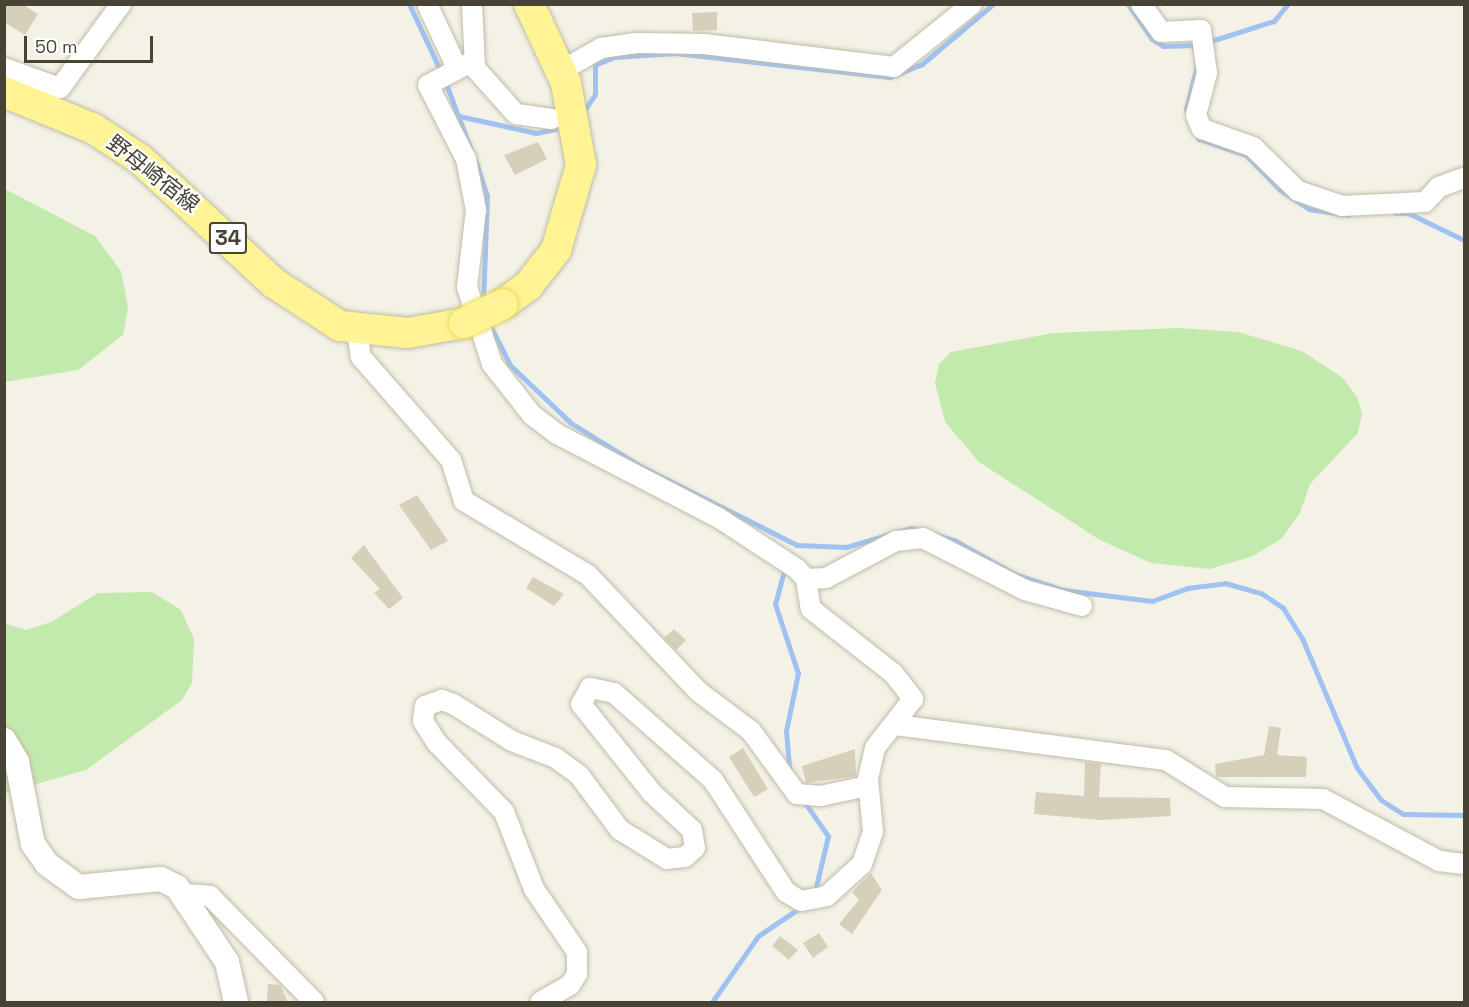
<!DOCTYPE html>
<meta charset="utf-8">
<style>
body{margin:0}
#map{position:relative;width:1469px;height:1007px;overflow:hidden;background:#f4f2e6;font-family:"Space Grotesk","Noto Sans JP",sans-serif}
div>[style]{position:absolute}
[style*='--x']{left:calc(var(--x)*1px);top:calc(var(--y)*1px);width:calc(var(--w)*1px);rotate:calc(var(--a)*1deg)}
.green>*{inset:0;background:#c3eaad}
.stream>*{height:5px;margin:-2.5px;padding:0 2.5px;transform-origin:2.5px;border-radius:2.5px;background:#9fc2f3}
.building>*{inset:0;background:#d6d0bb}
.roads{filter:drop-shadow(0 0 2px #c0bca8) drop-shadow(0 0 2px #c0bca8)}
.minor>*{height:20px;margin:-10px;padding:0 10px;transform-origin:10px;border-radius:10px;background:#fff}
.tertiary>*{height:24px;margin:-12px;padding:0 12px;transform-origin:12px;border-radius:12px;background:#fff}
.primary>*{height:30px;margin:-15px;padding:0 15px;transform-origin:15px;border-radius:15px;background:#fff494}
.bridges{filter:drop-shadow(0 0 2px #e9d95f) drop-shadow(0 0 2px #e9d95f)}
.primary-bridge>*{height:30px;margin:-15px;padding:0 15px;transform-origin:15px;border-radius:15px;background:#fff494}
span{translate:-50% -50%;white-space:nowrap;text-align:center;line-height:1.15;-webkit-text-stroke:4.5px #fff;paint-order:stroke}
.shield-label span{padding:2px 4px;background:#fff;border:2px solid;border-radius:4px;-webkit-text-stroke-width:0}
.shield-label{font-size:21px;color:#474335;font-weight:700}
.street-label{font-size:22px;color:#474335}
.frame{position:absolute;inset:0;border:6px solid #474335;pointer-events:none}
.scale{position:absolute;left:24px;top:36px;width:129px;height:27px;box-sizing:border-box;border:3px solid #474335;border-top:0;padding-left:8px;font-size:18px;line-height:21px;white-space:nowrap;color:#474335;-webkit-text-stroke:4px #fff;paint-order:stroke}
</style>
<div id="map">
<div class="green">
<div style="clip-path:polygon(5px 189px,95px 236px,121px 271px,128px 307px,123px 335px,78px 370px,5px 382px)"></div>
<div style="clip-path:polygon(1178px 328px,1238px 332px,1302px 351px,1343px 378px,1357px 397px,1362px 413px,1358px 433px,1310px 484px,1300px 513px,1281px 539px,1253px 556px,1210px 569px,1151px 563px,1100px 540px,979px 462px,945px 422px,935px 383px,939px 364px,951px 352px,1053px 333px)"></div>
<div style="clip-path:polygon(152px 592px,181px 610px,194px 639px,192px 683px,182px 700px,86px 770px,5px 793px,4px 623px,26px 630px,51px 622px,98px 593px)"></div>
</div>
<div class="stream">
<div style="--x:409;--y:4;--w:75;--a:64.8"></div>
<div style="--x:1128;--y:4;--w:42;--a:55.6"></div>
<div style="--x:1152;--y:39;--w:13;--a:32"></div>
<div style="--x:1163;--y:46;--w:30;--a:-2"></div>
<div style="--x:1193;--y:45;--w:9;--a:69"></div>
<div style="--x:1208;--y:42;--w:69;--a:-17.7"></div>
<div style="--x:1274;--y:21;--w:22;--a:-51"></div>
<div style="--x:1197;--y:65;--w:45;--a:104"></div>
<div style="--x:1186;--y:109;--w:33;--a:67"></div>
<div style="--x:1199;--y:139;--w:50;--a:18.8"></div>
<div style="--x:1246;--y:155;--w:49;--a:45.8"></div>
<div style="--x:1280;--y:190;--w:35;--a:33"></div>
<div style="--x:1309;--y:209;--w:40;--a:8.5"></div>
<div style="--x:445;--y:81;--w:72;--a:69.5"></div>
<div style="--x:581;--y:115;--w:25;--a:-56"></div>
<div style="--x:595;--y:94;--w:29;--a:-90"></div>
<div style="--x:595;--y:65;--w:21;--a:-23"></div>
<div style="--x:614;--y:57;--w:61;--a:-3.8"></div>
<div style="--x:675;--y:53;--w:216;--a:6.4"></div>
<div style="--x:890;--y:77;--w:35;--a:-22"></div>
<div style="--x:922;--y:64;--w:93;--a:-40.2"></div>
<div style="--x:459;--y:116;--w:79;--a:12.4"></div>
<div style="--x:536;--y:133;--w:29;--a:-12"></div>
<div style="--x:476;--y:162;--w:35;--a:72"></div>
<div style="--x:487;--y:195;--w:108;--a:92.1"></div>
<div style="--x:1395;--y:213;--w:13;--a:0"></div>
<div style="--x:1408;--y:213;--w:62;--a:25.7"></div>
<div style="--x:488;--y:321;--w:49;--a:63.4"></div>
<div style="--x:510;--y:365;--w:84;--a:43.6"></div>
<div style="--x:571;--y:423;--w:84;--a:31.8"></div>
<div style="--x:642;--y:467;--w:174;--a:26.7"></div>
<div style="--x:797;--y:545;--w:49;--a:2.3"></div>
<div style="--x:846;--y:547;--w:68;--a:-16.3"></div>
<div style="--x:911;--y:528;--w:45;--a:15.6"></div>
<div style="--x:954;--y:540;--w:69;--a:29.5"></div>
<div style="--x:1014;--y:574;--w:52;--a:18.1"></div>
<div style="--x:1063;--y:590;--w:90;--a:7"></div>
<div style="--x:1152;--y:601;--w:37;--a:-20"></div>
<div style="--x:1187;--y:588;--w:38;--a:-7"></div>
<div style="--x:1225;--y:583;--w:37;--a:16"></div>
<div style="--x:1261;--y:593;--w:27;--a:34"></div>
<div style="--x:1283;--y:608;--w:36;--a:58"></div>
<div style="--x:1302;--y:638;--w:141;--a:67.1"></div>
<div style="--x:1357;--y:768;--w:40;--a:53"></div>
<div style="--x:1381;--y:800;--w:26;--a:32"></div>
<div style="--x:1403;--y:814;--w:61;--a:0.9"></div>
<div style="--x:785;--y:567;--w:38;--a:105"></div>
<div style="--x:775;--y:604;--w:73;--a:71.6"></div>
<div style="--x:798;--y:673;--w:59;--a:101.7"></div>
<div style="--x:786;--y:731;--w:38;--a:85"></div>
<div style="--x:803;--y:800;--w:44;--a:55.2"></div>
<div style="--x:828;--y:836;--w:61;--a:103.3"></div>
<div style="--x:712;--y:1002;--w:80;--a:-55.1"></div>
<div style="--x:758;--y:936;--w:52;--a:-34"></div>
</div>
<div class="building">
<div style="clip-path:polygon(4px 4px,22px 4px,38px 14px,25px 35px,4px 22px)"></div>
<div style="clip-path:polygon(717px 12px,717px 30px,693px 31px,692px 13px)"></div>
<div style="clip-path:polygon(538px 142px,547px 159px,515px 175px,504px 155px)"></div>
<div style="clip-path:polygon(417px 495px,448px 541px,431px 550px,399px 505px)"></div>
<div style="clip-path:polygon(364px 545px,403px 598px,389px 609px,374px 593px,380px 589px,351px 558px)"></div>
<div style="clip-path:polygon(533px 577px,564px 594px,554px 606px,526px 588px)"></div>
<div style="clip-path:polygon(674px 629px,686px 640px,676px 650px,664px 638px)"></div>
<div style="clip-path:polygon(1269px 726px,1281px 728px,1277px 755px,1307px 757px,1306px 777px,1216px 777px,1215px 764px,1264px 755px)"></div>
<div style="clip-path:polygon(743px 748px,768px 789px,754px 797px,729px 757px)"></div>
<div style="clip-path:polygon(855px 749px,856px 776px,806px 783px,802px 766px)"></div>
<div style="clip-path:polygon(1085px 762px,1101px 764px,1099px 797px,1170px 798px,1171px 816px,1101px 820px,1034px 814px,1036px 792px,1084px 796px)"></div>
<div style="clip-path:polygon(871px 873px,882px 890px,852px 934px,839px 924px,859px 900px,852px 892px)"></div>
<div style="clip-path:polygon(819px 933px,828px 947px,813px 958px,803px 943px)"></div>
<div style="clip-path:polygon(780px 936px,798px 950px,789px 960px,772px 946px)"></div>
<div style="clip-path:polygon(268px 984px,280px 985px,288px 1002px,267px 1002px)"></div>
</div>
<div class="roads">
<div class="minor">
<div style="--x:427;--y:4;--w:71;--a:64.9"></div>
<div style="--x:472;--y:4;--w:64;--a:87.3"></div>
<div style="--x:475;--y:68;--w:62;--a:48.3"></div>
<div style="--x:516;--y:114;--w:36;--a:8"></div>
<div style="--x:1141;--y:4;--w:34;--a:54"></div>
<div style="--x:1161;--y:32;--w:40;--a:-2.9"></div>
<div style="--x:1201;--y:30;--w:43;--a:82.1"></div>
<div style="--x:1207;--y:73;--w:43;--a:104.7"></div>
<div style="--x:1196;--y:115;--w:15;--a:67"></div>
<div style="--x:1202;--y:129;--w:54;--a:19.4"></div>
<div style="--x:1253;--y:147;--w:63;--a:44.4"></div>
<div style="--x:1298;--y:191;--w:46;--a:18.8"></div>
<div style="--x:1342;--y:206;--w:83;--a:-2.8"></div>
<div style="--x:1425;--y:202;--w:21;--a:-47"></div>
<div style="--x:1439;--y:187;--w:27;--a:-20"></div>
<div style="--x:473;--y:61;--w:51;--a:151.9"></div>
<div style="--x:428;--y:85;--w:83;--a:62.8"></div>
<div style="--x:466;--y:159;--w:52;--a:78.9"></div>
<div style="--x:476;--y:210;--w:78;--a:96.7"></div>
<div style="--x:467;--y:287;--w:81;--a:72"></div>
<div style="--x:492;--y:364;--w:65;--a:51.9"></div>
<div style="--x:532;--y:415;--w:31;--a:37"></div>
<div style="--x:557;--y:434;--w:182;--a:27.4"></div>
<div style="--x:719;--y:518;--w:93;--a:33.2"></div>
<div style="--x:797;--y:569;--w:13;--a:48"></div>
<div style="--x:806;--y:579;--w:30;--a:81"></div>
<div style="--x:811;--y:609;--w:104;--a:38"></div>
<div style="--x:893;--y:673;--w:33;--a:52"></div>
<div style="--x:913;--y:699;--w:62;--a:127.8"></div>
<div style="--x:875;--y:748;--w:32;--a:103"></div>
<div style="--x:868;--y:779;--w:53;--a:84.6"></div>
<div style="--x:873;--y:832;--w:34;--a:109"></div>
<div style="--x:862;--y:864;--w:47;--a:137.6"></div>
<div style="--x:827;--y:896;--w:26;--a:169"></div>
<div style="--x:801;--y:901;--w:17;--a:-149"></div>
<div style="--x:786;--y:892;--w:134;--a:-123.1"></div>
<div style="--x:713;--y:780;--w:132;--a:-138.7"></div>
<div style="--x:614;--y:693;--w:25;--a:-168"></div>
<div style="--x:590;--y:688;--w:18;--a:119"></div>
<div style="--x:581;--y:704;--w:114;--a:51.4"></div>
<div style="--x:652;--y:793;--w:54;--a:42.8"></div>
<div style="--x:692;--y:830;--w:18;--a:81"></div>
<div style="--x:695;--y:848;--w:13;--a:138"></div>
<div style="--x:685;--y:857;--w:18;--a:174"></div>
<div style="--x:667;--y:859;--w:55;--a:-148.3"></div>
<div style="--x:620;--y:830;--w:69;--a:-126.7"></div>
<div style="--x:579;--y:775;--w:29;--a:-144"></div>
<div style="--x:556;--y:758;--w:47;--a:-158.9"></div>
<div style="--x:512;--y:741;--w:70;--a:-147.9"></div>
<div style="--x:453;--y:704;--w:12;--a:-160"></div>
<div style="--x:442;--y:700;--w:18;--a:161"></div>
<div style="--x:425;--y:706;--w:15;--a:98"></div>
<div style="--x:423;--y:721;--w:26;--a:58"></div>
<div style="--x:437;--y:743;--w:96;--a:45.8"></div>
<div style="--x:504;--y:812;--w:83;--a:68.7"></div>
<div style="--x:534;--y:889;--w:76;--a:55.7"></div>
<div style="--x:577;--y:952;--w:22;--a:90"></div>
<div style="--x:577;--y:974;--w:13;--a:122"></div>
<div style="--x:570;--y:985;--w:34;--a:150"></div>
<div style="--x:4;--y:68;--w:59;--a:19.7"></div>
<div style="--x:60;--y:88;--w:104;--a:-54"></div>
<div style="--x:561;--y:71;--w:46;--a:-29.9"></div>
<div style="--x:601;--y:48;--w:36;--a:-8"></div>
<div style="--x:637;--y:43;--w:67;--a:0.9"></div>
<div style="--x:704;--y:44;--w:191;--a:6.9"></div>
<div style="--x:894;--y:67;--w:100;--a:-38.9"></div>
<div style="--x:357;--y:330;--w:27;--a:82"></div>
<div style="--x:361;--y:357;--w:137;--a:48.9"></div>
<div style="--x:451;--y:460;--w:43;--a:72.4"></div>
<div style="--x:464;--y:501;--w:144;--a:30.8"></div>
<div style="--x:588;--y:575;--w:161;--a:46.5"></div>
<div style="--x:699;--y:692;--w:65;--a:36.9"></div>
<div style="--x:751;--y:731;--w:78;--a:53.9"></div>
<div style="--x:797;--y:794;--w:23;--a:5"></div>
<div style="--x:820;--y:796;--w:49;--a:-11.8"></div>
<div style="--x:806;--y:579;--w:20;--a:-3"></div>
<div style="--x:826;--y:578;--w:79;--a:-27.9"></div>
<div style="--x:896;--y:541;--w:27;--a:-6"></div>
<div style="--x:923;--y:538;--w:114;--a:27"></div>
<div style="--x:1025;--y:590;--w:59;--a:15.7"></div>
<div style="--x:896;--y:725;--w:272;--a:7.4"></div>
<div style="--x:1166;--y:760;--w:70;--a:32.1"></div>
<div style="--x:1225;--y:797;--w:98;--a:1.2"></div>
<div style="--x:1323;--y:799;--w:132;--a:28.1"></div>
<div style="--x:1439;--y:861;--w:25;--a:7"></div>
<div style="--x:184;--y:894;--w:26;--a:4"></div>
<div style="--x:210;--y:896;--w:148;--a:45.5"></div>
</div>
<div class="tertiary">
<div style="--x:4;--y:740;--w:26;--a:59"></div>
<div style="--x:17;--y:762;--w:84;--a:79"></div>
<div style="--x:33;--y:844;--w:24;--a:55"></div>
<div style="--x:47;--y:864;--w:39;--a:36"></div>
<div style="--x:79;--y:887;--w:82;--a:-5.6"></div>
<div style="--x:161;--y:879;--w:18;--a:27"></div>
<div style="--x:177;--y:887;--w:90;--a:56.3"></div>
<div style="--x:227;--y:962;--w:41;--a:77.3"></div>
</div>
<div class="primary">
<div style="--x:4;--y:92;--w:97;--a:22.3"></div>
<div style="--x:94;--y:129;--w:56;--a:33.4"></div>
<div style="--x:141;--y:160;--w:181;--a:42.8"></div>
<div style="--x:274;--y:283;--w:79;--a:33.1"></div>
<div style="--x:340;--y:326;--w:68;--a:5.9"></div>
<div style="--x:408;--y:333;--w:57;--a:-10.1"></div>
<div style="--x:503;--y:304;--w:31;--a:-36"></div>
<div style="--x:528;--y:286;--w:46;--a:-52.1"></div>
<div style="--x:556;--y:250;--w:89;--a:-73.6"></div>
<div style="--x:581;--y:165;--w:83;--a:-100.4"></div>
<div style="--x:566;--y:83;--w:87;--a:-115.1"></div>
</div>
</div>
<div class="bridges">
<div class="primary-bridge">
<div style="--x:464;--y:323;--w:43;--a:-26"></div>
</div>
</div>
<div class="shield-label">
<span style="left:228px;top:238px">34</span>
</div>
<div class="street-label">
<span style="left:153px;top:174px;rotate:38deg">野母崎宿線</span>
</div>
<div class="frame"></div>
<div class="scale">50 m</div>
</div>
